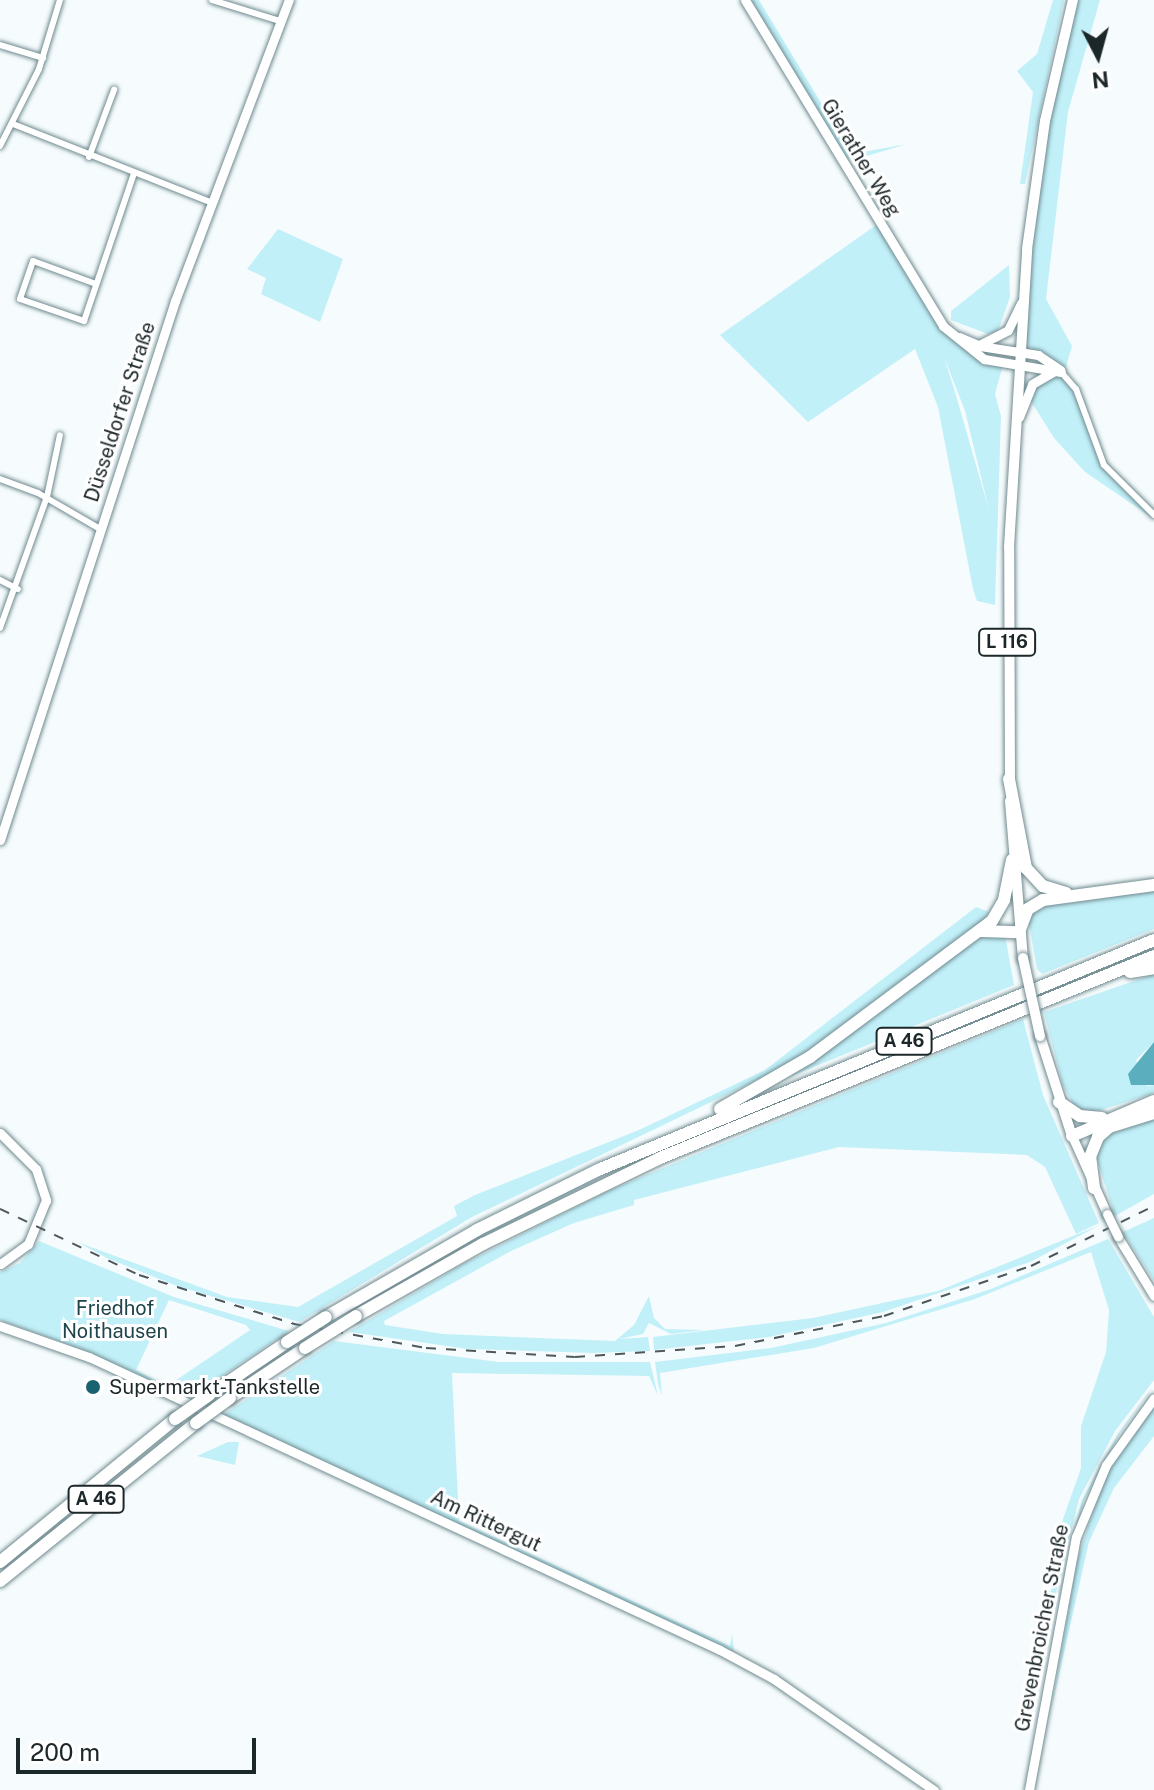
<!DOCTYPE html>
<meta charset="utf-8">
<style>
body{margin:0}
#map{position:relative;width:1154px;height:1790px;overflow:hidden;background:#f6fcfd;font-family:"Public Sans",sans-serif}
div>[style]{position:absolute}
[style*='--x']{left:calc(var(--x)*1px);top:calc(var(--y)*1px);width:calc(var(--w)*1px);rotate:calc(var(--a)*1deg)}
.green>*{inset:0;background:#c2f0f9}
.water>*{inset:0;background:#5baebe}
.roads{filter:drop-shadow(0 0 2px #6f8a8f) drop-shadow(0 0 2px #6f8a8f)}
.street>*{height:6px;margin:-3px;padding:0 3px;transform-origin:3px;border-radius:3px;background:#fff}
.secondary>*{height:9px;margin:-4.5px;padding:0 4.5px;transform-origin:4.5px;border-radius:4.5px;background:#fff}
.primary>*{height:10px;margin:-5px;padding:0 5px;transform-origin:5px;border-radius:5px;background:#fff}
.highway>*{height:12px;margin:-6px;padding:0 6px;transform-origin:6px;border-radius:6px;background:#fff}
.rail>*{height:2px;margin-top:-1px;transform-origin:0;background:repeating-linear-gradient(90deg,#4e585b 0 10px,transparent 0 20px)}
.bridges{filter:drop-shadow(0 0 2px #6f8a8f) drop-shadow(0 0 2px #6f8a8f)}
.secondary-bridge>*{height:9px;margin:-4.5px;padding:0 4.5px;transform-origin:4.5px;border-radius:4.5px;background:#fff}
.primary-bridge>*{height:10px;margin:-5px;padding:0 5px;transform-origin:5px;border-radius:5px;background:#fff}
.highway-bridge>*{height:12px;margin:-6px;padding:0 6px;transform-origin:6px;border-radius:6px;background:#fff}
.dots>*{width:22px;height:22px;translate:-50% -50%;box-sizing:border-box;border:4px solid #fff;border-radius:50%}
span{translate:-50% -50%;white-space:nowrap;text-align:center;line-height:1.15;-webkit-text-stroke:6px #fff;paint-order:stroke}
.shield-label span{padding:2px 6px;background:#fff;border:2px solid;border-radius:6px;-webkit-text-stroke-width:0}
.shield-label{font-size:18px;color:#1c272a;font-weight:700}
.street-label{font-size:20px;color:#1c272a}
.park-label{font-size:20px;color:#1e444c}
.poi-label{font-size:20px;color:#1c272a}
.left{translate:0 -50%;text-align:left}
.north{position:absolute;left:1058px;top:16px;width:80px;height:80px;-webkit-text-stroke:6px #fff;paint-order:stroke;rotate:174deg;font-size:22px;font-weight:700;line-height:32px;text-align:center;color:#1c272a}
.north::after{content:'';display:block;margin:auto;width:28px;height:36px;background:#1c272a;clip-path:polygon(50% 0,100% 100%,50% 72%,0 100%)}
.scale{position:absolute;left:16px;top:1738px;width:240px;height:36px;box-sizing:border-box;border:4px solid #1c272a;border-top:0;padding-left:10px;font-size:24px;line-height:28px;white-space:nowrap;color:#1c272a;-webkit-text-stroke:6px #fff;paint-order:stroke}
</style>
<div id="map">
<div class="green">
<div style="clip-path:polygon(750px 0,759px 0,852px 154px,907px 144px,853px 160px,844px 157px)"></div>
<div style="clip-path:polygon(1053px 0,1064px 0,1025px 184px,1020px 184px,1033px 92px,1017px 71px,1037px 54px)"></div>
<div style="clip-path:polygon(1073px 0,1100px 0,1068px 112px,1046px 299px,1072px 346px,1064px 374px,1077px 392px,1097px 452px,1154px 519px,1085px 472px,1054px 438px,1027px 395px,1051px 361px,1020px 352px,1034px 184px)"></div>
<div style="clip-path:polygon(evenodd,879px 223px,959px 342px,1003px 365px,995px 394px,1001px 416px,995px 605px,977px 601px,973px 589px,938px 407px,915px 349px,808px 422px,720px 335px,879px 223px,944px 357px,965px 411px,989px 510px,955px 392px,944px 357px)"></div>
<div style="clip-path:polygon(278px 229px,343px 259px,320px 322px,261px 294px,266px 278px,247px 269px)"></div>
<div style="clip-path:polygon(1009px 265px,1010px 297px,998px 331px,988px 334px,951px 320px,951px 311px)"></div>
<div style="clip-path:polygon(1154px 891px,1154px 929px,1042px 974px,1037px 969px,1028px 918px,1038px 907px)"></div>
<div style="clip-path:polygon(976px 907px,989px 912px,983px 920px,792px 1063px,472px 1217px,299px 1322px,177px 1286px,109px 1259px,77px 1242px,227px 1297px,298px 1307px,457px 1216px,454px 1206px,475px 1195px,639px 1130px,765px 1070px)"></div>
<div style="clip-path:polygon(992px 934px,1005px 935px,1014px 985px,789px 1077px,969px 943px)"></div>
<div style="clip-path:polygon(1154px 974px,1154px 1042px,1136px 1060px,1147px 1086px,1154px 1085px,1154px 1093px,1092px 1113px,1075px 1107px,1063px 1086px,1044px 1012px)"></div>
<div style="clip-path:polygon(1023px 1019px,1043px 1095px,1099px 1223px,1076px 1234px,1045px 1167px,1027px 1155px,839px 1147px,634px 1200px,634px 1205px,574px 1223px,511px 1251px,384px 1321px,385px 1325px,443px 1334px,615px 1341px,634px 1325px,649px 1296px,654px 1318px,665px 1329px,705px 1330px,671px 1334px,649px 1323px,643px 1334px,619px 1339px,648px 1337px,650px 1351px,593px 1353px,468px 1349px,349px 1332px,465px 1263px,608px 1191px)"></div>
<div style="clip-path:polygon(1154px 1119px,1154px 1194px,1115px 1216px,1095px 1153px,1108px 1135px)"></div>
<div style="clip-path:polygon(1154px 1218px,1154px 1281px,1123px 1232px)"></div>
<div style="clip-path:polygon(1100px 1225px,1030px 1262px,883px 1312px,769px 1337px,654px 1350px,653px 1337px,813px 1318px,938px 1291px)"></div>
<div style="clip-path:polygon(1108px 1239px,1154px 1317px,1154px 1380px,1115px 1431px,1079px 1499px,1048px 1625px,1043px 1623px,1063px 1519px,1081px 1468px,1081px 1426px,1106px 1352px,1109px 1310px,1091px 1252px,975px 1299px,814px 1348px,660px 1373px,662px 1396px,658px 1384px,655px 1362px,771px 1348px,886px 1323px,991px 1289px)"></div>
<div style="clip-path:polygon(evenodd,39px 1241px,174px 1297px,289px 1331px,188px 1399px,70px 1345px,0 1320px,0 1272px,20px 1263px,39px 1241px,169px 1300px,246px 1325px,250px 1330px,169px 1385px,159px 1382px,136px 1370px,169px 1300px)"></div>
<div style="clip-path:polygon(334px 1341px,499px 1362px,650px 1362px,658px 1396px,649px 1376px,452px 1373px,459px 1521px,730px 1646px,732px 1634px,734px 1652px,223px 1415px)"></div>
<div style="clip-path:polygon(1154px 1385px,1119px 1435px,1084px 1500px,1052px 1622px,1082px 1500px,1118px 1434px)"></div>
<div style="clip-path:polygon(1154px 1408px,1154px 1436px,1114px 1488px,1089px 1542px,1052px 1706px,1077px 1561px,1099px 1493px,1111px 1466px)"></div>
<div style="clip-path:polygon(228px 1442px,239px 1442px,235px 1465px,197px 1456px)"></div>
</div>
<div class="water">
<div style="clip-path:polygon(1154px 1042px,1154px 1085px,1131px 1085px,1128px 1074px)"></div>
</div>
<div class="roads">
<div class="street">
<div style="--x:212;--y:0;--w:71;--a:17.2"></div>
<div style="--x:0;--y:45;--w:45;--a:16.8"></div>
<div style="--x:13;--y:124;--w:215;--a:21.6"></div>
<div style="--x:0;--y:146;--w:86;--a:-63.1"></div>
<div style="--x:39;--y:69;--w:72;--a:-73.1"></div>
<div style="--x:89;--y:157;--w:72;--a:-69.5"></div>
<div style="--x:96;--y:284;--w:67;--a:-159.9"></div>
<div style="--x:33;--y:261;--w:40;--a:108.9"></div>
<div style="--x:20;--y:299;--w:68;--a:19"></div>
<div style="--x:84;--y:321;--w:156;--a:-71.3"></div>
<div style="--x:1061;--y:372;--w:23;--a:49"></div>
<div style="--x:1076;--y:389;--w:81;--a:69.8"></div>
<div style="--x:1104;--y:465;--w:71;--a:45"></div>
<div style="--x:0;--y:479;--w:40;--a:20.2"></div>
<div style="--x:38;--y:493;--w:72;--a:30.1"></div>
<div style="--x:0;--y:580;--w:20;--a:27"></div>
<div style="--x:0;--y:628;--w:139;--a:-70.3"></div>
<div style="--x:47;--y:497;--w:63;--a:-78.2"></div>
</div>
<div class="secondary">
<div style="--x:745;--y:0;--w:381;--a:58.7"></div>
<div style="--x:943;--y:326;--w:53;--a:38.8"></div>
<div style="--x:984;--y:359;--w:78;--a:9.6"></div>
<div style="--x:959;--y:337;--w:23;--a:23"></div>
<div style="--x:980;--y:346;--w:59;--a:8.8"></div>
<div style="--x:1038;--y:355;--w:27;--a:34"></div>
<div style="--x:981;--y:344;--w:30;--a:-27"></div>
<div style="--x:1008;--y:330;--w:30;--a:-64"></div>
<div style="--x:1019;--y:417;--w:35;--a:-68"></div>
<div style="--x:1032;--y:384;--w:24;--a:-30"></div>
<div style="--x:0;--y:840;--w:567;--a:-72.01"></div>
<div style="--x:175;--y:301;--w:322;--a:-69.3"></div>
<div style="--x:0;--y:1133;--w:51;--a:45"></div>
<div style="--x:36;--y:1169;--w:33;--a:72"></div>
<div style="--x:46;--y:1200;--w:48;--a:112.2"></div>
<div style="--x:28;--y:1244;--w:34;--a:144"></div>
<div style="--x:1072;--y:1136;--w:85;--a:65.8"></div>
<div style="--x:1118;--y:1237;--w:69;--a:58.6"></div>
<div style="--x:0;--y:1326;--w:94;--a:19.2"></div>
<div style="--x:89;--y:1357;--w:696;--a:24.91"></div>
<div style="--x:720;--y:1650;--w:61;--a:28.2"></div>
<div style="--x:774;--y:1679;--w:195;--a:34.8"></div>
<div style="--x:1029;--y:1790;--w:257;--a:-79.5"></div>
<div style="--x:1076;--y:1537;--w:78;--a:-67.4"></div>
<div style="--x:1106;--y:1465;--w:82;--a:-54.4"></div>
</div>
<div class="primary">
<div style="--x:1010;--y:785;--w:238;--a:-90.2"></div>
<div style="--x:1009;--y:547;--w:299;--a:-86.5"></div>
<div style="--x:1027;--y:249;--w:129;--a:-82"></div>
<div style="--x:1045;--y:121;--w:124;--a:-77"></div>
<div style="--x:1010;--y:801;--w:158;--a:85.3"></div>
<div style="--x:1040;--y:1036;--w:105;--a:72.3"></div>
</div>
<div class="highway">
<div style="--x:1009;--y:779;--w:91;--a:79.2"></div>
<div style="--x:1026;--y:868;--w:25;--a:47"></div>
<div style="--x:1043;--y:886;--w:24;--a:17"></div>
<div style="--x:982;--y:931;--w:37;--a:2"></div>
<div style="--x:1019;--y:932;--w:25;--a:-69"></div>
<div style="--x:1028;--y:909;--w:17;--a:-31"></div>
<div style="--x:1043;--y:900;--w:112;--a:-7.7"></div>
<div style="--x:1130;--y:972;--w:24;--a:-9"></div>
<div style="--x:1059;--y:1102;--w:25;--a:34"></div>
<div style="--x:1080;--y:1116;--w:22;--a:5"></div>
<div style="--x:720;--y:1109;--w:104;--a:-30"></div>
<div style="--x:810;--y:1057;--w:227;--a:-36.8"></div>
<div style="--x:992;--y:921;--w:24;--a:-60"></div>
<div style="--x:1004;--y:900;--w:41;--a:-78.7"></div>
<div style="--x:1072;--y:1136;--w:89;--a:-23.1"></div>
<div style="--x:1094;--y:1188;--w:31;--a:-97"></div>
<div style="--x:1090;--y:1157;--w:22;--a:-68"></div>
<div style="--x:1098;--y:1137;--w:15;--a:-42"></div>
<div style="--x:1109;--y:1127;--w:47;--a:-17.3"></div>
<div style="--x:356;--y:1316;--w:146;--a:-29.6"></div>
<div style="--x:483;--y:1244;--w:197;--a:-25.9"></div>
<div style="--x:660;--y:1158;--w:534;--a:-22.24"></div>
<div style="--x:326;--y:1317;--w:174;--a:-29.9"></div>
<div style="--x:477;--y:1230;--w:135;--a:-26.4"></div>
<div style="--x:598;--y:1170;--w:602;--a:-22.47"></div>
<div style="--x:209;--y:1395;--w:94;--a:-34.2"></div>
<div style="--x:230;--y:1398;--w:90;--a:-33.7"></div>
<div style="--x:0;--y:1562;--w:226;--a:-39.3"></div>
<div style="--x:0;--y:1581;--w:252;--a:-38.9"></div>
</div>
</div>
<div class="rail">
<div style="--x:0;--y:1209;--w:154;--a:25.4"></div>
<div style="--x:139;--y:1275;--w:163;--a:17.5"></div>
<div style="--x:294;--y:1324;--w:134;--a:10.3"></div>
<div style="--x:426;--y:1348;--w:149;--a:3.5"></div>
<div style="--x:575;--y:1357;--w:160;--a:-3.9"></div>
<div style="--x:735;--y:1346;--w:152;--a:-11.4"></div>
<div style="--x:884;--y:1316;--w:155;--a:-18.8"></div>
<div style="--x:1031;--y:1266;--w:137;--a:-26"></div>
</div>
<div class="bridges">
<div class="secondary-bridge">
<div style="--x:1107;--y:1214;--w:25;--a:64"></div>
</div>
<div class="primary-bridge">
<div style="--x:1023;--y:958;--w:80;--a:77.7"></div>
</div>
<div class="highway-bridge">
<div style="--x:287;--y:1342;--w:46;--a:-32.7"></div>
<div style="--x:305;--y:1348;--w:60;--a:-32.1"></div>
<div style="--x:175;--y:1419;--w:42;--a:-35.2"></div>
<div style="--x:196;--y:1423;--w:42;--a:-36.3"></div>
</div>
</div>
<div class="dots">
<div style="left:93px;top:1387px;background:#18636f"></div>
</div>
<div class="shield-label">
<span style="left:1007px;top:642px">L 116</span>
<span style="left:904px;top:1041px">A 46</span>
<span style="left:96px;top:1499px">A 46</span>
</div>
<div class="street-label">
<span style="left:861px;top:158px;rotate:59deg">Gierather Weg</span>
<span style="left:120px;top:412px;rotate:-72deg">Düsseldorfer Straße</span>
<span style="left:486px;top:1521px;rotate:25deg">Am Rittergut</span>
<span style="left:1042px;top:1628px;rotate:-79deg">Grevenbroicher Straße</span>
</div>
<div class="park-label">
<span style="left:115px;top:1320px">Friedhof<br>Noithausen</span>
</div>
<div class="poi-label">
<span class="left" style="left:109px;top:1387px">Supermarkt-Tankstelle</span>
</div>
<div class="north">N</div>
<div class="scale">200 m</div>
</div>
